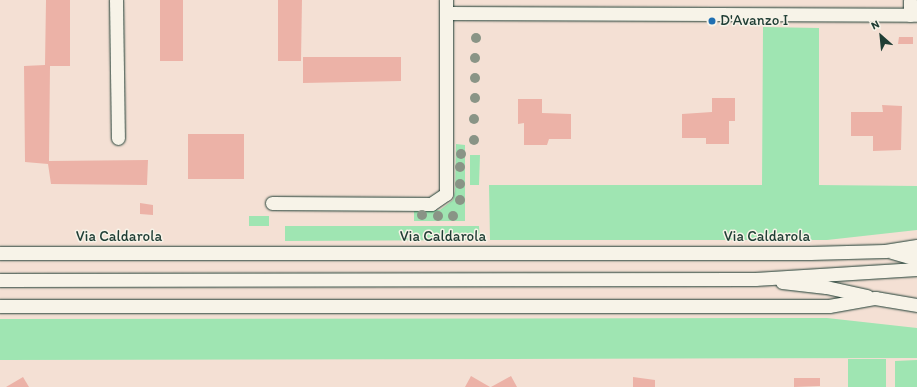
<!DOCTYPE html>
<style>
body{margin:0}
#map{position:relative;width:917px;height:387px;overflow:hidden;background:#f4e0d4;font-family:Itim,sans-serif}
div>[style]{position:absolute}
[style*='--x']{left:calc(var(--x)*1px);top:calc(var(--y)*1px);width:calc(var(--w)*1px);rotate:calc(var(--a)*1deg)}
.green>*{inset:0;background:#9fe5b2}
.building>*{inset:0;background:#ecb2a7}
.roads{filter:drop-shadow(0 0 1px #1f3d34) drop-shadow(0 0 1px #1f3d34)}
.minor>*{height:13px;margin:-6.5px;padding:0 6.5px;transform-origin:6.5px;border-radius:6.5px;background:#f7f3e8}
.trees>*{width:10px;height:10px;margin:-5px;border-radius:50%;background:#899486}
.dots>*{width:11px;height:11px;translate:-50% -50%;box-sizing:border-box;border:2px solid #f7f3e8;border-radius:50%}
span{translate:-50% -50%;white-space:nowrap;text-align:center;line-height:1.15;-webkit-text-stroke:3px #f7f3e8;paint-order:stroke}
.poi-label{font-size:15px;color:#1f3d34}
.left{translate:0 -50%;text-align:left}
.street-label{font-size:15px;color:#1f3d34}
.north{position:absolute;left:861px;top:16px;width:40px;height:40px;-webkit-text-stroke:3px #f7f3e8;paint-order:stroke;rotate:333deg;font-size:11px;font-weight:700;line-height:16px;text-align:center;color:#1f3d34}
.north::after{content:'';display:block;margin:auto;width:14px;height:18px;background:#1f3d34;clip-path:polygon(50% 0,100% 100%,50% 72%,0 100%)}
</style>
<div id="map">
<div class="green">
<div style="clip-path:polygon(763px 27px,819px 28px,819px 185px,917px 186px,917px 230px,827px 240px,490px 240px,489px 185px,762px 185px)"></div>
<div style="clip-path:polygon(456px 144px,465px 145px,465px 221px,414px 221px,414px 211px,440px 210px,453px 200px,455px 191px)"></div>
<div style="clip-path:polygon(470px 155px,480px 155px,479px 185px,470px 185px)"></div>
<div style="clip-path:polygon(249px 216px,269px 216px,269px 226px,249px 226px)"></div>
<div style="clip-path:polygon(285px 226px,479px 226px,480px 240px,285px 241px)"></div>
<div style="clip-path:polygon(827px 318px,917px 328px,917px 358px,0 360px,0 319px)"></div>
<div style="clip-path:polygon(848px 359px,886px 359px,886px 387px,848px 387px)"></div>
<div style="clip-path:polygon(917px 360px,917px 387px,895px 387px,895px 361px)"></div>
</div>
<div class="building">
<div style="clip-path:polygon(46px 0,70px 0,70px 66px,50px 66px,49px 161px,148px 160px,147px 185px,51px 184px,48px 164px,25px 162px,24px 66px,45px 65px)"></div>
<div style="clip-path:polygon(160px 0,183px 0,183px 61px,160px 61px)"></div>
<div style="clip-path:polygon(278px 0,302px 0,301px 61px,278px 61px)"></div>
<div style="clip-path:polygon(899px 37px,913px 37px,913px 44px,898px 44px)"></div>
<div style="clip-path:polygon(303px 57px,401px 57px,401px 81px,303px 83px)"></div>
<div style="clip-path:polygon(712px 98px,735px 98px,735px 121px,729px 121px,729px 144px,706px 144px,706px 138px,682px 138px,682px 114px,712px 112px)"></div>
<div style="clip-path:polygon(518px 99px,542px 99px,542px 113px,571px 114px,571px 139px,549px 139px,547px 145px,524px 145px,524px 123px,518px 124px)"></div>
<div style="clip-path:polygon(882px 105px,902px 106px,901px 150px,873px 151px,873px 136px,851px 136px,851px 112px,883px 112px)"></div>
<div style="clip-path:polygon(188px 134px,244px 134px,244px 179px,188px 179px)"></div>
<div style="clip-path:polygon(140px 203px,153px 205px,153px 215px,140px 214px)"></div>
<div style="clip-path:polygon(471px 376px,490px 387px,465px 387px)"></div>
<div style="clip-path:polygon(511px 376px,517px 387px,491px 387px)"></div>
<div style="clip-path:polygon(23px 377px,29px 387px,6px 387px)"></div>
<div style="clip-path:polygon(633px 377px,655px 380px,655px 387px,633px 387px)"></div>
<div style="clip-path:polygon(794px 378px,820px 378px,820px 386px,794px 387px)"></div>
</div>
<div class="roads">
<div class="minor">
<div style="--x:116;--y:0;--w:138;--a:89.2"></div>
<div style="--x:910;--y:0;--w:15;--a:90"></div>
<div style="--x:447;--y:13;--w:470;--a:0.2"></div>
<div style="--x:272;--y:203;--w:159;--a:0.4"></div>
<div style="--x:431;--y:204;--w:18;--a:-34"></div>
<div style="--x:446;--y:194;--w:194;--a:-90"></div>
<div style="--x:892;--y:252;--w:26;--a:16"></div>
<div style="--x:0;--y:253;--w:810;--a:0"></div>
<div style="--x:810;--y:253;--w:75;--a:-1.5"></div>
<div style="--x:885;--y:251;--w:32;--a:-9"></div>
<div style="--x:0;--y:280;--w:755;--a:-0.08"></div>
<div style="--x:755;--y:279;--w:162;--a:-3.5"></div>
<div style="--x:782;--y:282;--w:44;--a:6.5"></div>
<div style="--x:826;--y:287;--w:42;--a:12.4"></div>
<div style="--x:0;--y:306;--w:829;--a:0"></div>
<div style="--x:829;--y:306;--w:47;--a:-9.9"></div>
<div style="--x:875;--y:298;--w:43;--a:9.5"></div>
</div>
</div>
<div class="trees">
<div style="left:476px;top:38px"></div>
<div style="left:475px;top:58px"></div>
<div style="left:475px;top:78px"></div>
<div style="left:475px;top:98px"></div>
<div style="left:474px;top:119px"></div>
<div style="left:474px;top:140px"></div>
<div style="left:461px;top:154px"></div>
<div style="left:460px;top:167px"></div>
<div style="left:460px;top:184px"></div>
<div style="left:460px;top:200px"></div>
<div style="left:422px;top:215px"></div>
<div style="left:438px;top:216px"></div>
<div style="left:453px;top:216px"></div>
</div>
<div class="dots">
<div style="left:712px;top:21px;background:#1f6fb2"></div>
</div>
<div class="poi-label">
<span class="left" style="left:720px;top:21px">D'Avanzo I</span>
</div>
<div class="street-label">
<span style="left:119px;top:237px">Via Caldarola</span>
<span style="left:443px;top:237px">Via Caldarola</span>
<span style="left:767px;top:237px">Via Caldarola</span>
</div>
<div class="north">N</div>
</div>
